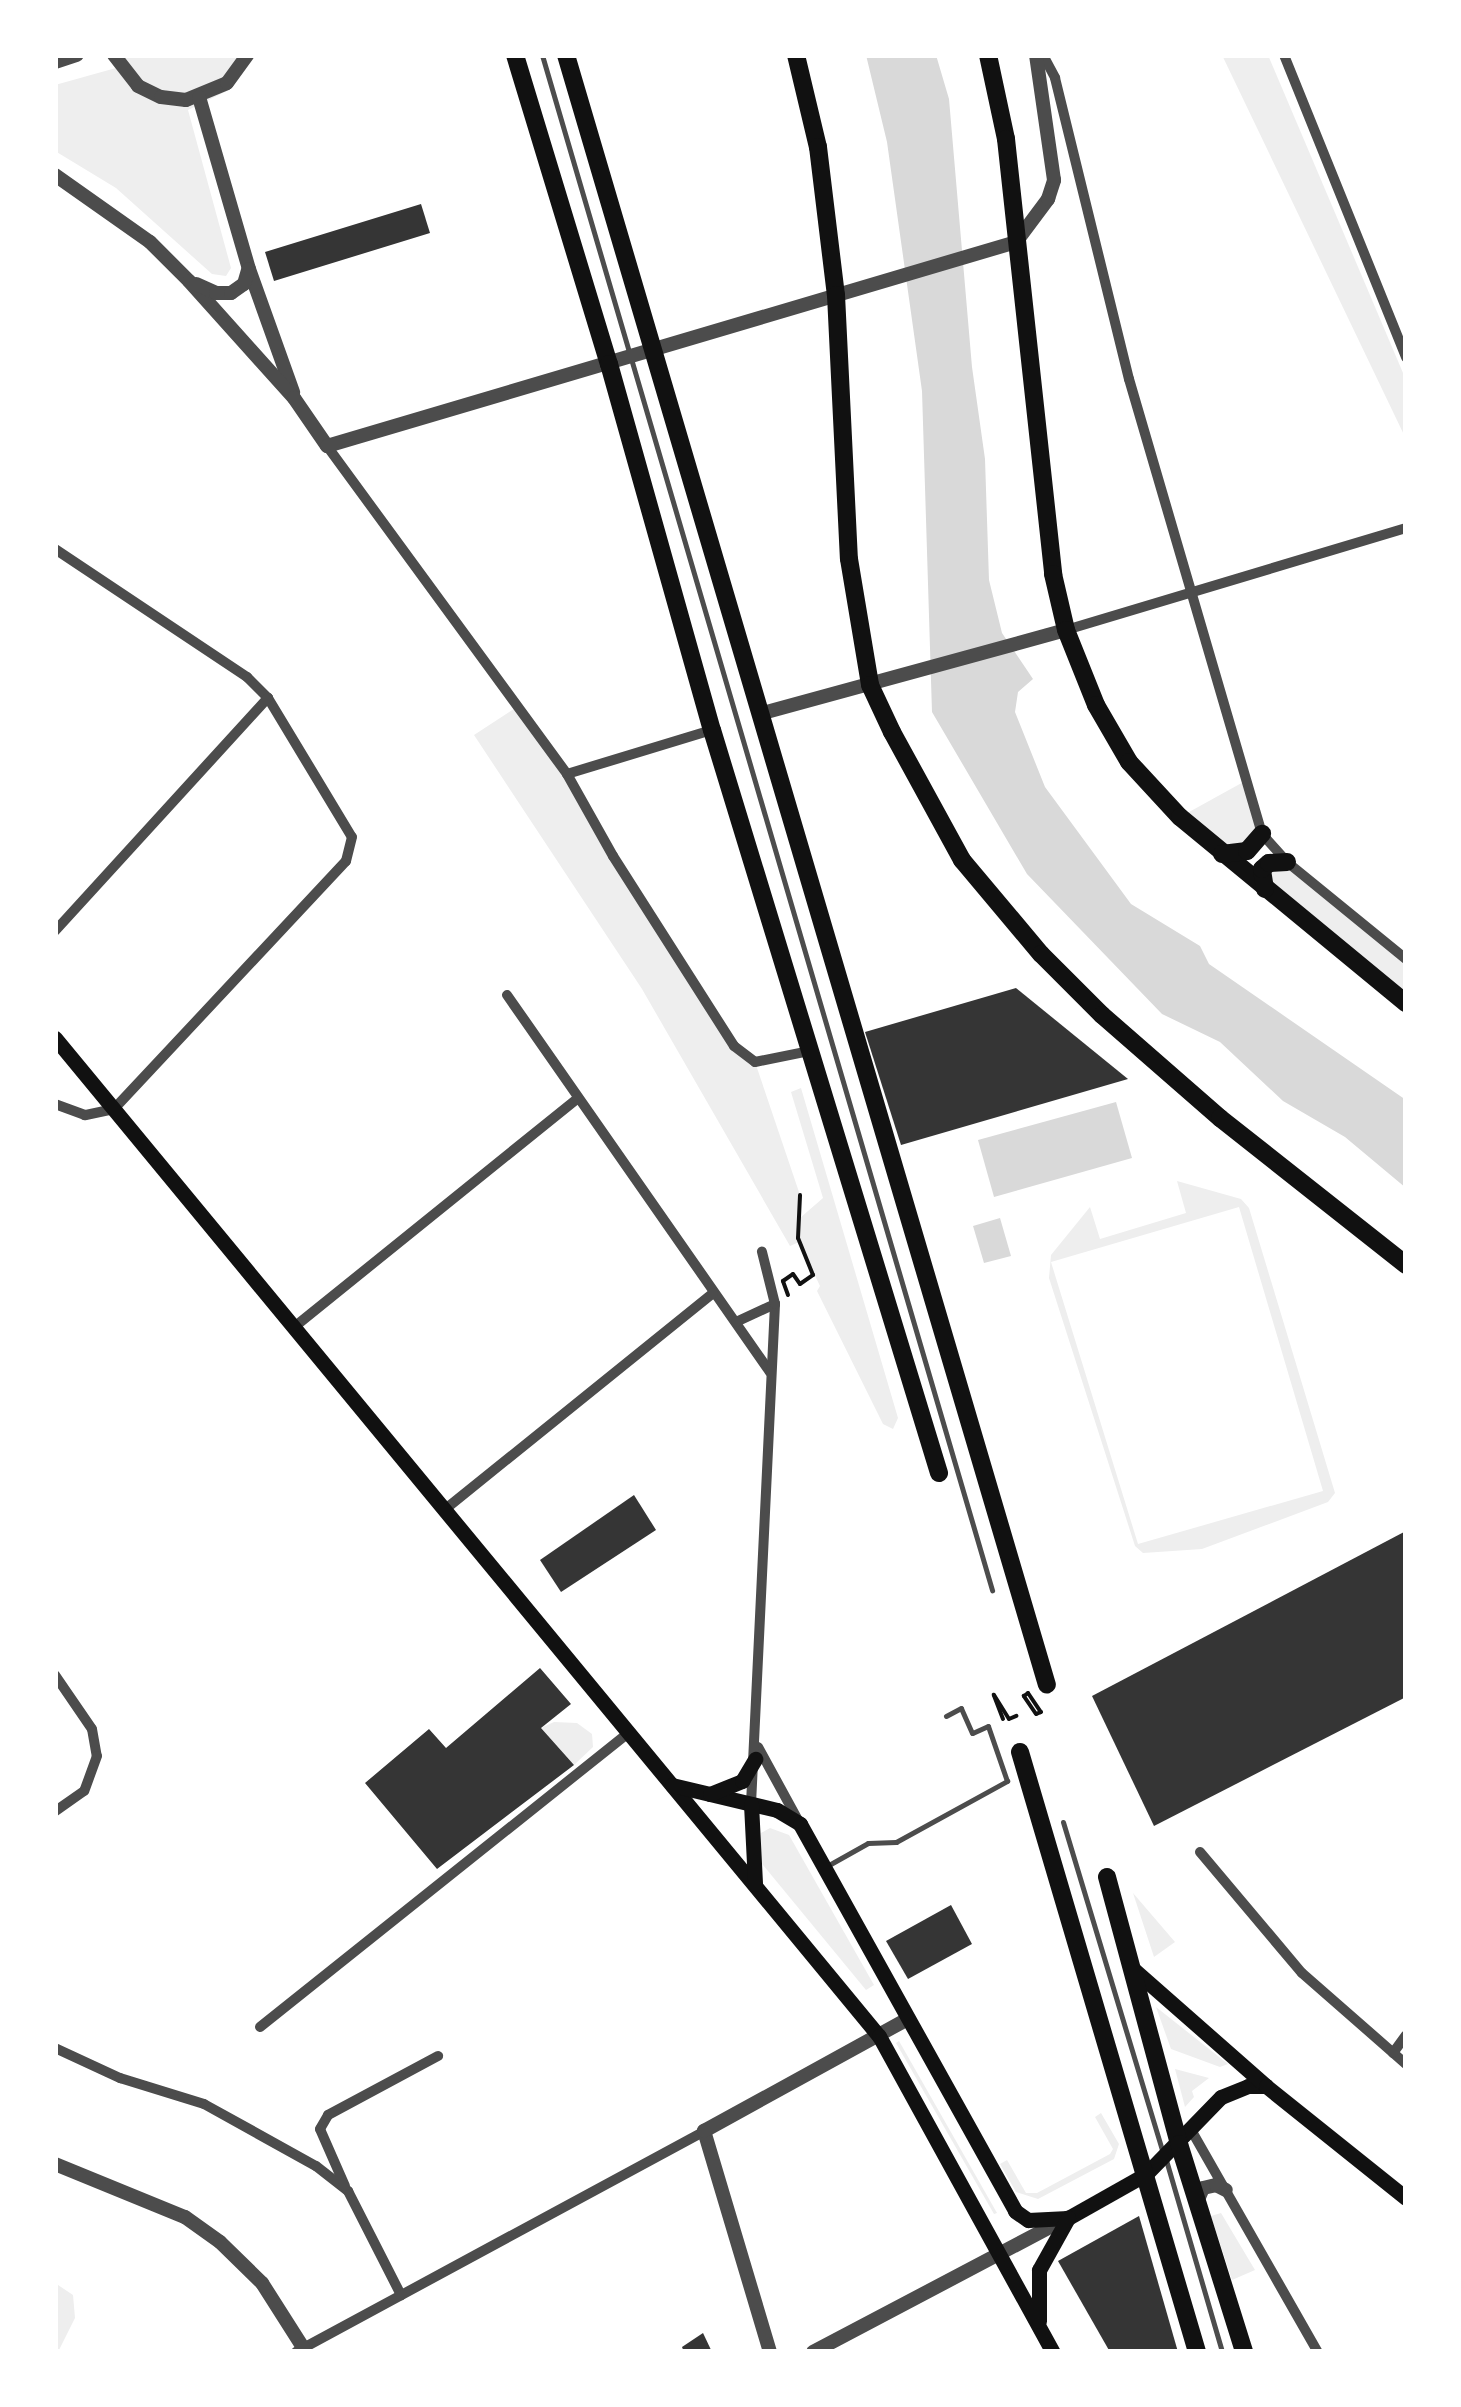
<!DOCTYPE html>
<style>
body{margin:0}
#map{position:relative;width:1461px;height:2407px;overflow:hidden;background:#fff;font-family:Arial,sans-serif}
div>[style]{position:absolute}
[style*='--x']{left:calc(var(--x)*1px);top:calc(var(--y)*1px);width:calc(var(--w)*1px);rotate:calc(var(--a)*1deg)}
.green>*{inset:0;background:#eee}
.water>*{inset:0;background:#d9d9d9}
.building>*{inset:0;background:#353535}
.path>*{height:4px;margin:-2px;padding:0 2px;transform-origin:2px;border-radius:2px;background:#111}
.service>*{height:5px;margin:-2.5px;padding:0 2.5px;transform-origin:2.5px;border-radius:2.5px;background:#4c4c4c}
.minor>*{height:10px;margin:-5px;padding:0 5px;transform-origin:5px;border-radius:5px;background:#4c4c4c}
.tertiary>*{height:14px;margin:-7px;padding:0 7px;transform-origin:7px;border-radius:7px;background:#4c4c4c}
.secondary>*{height:15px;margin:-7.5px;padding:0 7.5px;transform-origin:7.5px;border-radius:7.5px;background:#111}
.primary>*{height:18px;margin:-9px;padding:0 9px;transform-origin:9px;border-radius:9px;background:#111}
.trunk>*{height:18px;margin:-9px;padding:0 9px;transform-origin:9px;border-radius:9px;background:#111}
span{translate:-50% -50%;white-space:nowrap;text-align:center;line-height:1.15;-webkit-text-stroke:8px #fff;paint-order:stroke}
.frame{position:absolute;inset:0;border:58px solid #fff;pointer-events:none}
</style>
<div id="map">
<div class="green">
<div style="clip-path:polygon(114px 55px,255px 55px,231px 89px,188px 110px,231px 268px,226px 276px,212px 274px,116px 188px,55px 151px,55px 85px,116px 68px)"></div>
<div style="clip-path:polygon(1222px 55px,1268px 55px,1406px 380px,1406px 439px)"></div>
<div style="clip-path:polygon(517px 707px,567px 774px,734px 1045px,755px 1062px,800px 1195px,800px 1218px,823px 1198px,791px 1092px,801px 1088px,898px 1418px,893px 1429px,883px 1424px,817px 1291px,820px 1286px,799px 1242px,790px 1246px,642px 989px,474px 735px)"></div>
<div style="clip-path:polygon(1247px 780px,1262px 834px,1238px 854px,1180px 817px)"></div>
<div style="clip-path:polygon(1287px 862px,1406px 959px,1406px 1003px,1266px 890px,1262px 869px)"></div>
<div style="clip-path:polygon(evenodd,1177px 1181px,1241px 1199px,1249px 1208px,1335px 1493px,1328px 1502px,1202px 1549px,1143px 1553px,1135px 1546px,1049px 1278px,1051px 1255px,1090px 1207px,1100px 1239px,1186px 1213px,1177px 1181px,1239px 1207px,1323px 1491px,1138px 1544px,1051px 1262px,1239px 1207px)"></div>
<div style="clip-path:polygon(554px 1722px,577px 1723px,592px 1734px,593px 1747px,574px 1765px,541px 1728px)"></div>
<div style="clip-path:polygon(770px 1828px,789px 1835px,874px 1985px,866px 1990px,758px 1859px,761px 1833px)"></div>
<div style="clip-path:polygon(1133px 1893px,1175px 1942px,1154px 1957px)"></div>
<div style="clip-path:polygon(1156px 2007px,1228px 2064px,1220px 2067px,1171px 2049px)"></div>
<div style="clip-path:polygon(899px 2041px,997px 2213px,994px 2214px,896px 2043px)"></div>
<div style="clip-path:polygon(1175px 2069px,1209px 2078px,1192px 2091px,1194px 2097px,1185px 2107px)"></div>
<div style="clip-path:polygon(1101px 2113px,1119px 2144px,1114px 2159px,1038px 2199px,1016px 2192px,1000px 2164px,1007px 2160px,1026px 2193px,1037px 2193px,1110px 2154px,1113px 2149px,1095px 2117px)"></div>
<div style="clip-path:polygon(1221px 2213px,1255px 2270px,1232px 2280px,1211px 2216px)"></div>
<div style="clip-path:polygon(55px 2283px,73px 2295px,75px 2318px,58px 2352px)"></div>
</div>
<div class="water">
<div style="clip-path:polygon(866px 55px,936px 55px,949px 99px,972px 367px,985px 459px,989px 580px,1002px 633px,1033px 679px,1018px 692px,1015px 712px,1045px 787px,1131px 904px,1200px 946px,1209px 964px,1406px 1100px,1406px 1188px,1345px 1137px,1283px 1101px,1220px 1042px,1162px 1014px,1027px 874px,932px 712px,922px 391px,887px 142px)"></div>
<div style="clip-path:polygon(1116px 1102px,1132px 1158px,994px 1197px,978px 1140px)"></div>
<div style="clip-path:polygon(1000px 1218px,1011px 1256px,984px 1263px,973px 1226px)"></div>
</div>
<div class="building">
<div style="clip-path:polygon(421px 204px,430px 233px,274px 281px,265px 252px)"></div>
<div style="clip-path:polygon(1016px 988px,1128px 1079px,901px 1145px,865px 1032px)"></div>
<div style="clip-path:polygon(634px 1495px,656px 1530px,561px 1592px,540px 1560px)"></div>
<div style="clip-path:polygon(1404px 1532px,1406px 1697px,1154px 1826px,1092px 1696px)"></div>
<div style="clip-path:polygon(540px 1668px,571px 1704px,541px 1728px,574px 1765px,437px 1869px,365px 1783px,429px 1729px,446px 1748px)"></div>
<div style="clip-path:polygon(951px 1905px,972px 1944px,908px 1979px,886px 1941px)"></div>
<div style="clip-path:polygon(1139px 2216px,1178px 2352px,1110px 2352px,1058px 2261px)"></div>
<div style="clip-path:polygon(703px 2333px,712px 2352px,684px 2352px,682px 2347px)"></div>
</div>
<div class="path">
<div style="--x:788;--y:1295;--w:15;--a:-110"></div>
<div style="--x:783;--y:1281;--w:12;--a:-35"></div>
<div style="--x:793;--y:1274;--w:12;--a:55"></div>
<div style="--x:800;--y:1284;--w:16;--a:-35"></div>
<div style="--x:813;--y:1275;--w:40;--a:-112"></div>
<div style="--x:798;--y:1238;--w:43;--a:-87.3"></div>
<div style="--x:1028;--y:1693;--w:23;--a:56"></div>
<div style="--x:1041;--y:1712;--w:5;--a:158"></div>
<div style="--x:1036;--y:1714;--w:22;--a:-124"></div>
<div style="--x:1024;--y:1696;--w:5;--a:-37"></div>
<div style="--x:1003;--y:1719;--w:26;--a:-111"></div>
<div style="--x:994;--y:1695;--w:28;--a:58"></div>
<div style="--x:1009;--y:1719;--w:8;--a:-23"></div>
</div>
<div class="service">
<div style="--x:542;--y:55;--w:1600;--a:73.66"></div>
<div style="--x:1063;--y:1822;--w:343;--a:73.2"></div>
<div style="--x:827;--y:1866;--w:47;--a:-29.3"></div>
<div style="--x:868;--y:1843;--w:28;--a:-2"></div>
<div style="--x:896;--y:1842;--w:127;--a:-28.8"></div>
<div style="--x:1007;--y:1781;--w:58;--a:-109.1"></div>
<div style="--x:988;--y:1726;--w:17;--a:156"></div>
<div style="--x:972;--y:1733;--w:27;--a:-114"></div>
<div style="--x:961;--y:1708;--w:17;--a:152"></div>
<div style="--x:1166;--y:2160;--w:200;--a:73.7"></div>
</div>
<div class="minor">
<div style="--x:1043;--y:55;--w:26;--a:62"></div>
<div style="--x:1055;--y:78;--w:310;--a:76.2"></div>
<div style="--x:1129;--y:379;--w:474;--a:73.7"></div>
<div style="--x:1262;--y:834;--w:38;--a:48"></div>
<div style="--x:1287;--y:862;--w:154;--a:39.2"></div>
<div style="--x:1284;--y:55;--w:326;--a:68"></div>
<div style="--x:327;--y:446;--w:406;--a:53.8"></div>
<div style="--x:567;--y:774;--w:94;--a:60.7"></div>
<div style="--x:613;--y:856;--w:225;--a:57.5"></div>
<div style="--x:734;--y:1046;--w:26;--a:37"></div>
<div style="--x:755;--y:1062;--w:55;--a:-11.5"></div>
<div style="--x:55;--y:549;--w:231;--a:33.7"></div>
<div style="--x:247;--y:677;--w:30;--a:45"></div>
<div style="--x:268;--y:698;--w:162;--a:58.9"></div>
<div style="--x:352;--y:837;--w:25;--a:104"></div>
<div style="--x:346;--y:861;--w:340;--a:133.1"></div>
<div style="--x:114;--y:1109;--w:30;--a:168"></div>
<div style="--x:85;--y:1115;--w:32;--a:-160"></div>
<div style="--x:1066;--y:630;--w:355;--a:-16.7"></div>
<div style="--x:567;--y:774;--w:152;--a:-16.9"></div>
<div style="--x:55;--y:931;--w:316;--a:-47.6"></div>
<div style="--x:507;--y:995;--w:460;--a:55.1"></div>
<div style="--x:736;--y:1322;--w:43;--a:-24.8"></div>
<div style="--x:293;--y:1328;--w:365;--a:-38.9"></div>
<div style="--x:443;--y:1511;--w:347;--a:-38.9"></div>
<div style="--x:55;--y:1675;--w:65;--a:55.6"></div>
<div style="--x:92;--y:1729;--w:27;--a:80"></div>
<div style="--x:97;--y:1756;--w:37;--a:110"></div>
<div style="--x:84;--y:1791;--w:35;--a:145"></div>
<div style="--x:758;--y:1747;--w:83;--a:61.3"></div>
<div style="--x:751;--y:1804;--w:501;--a:-87.25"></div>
<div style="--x:775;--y:1304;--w:54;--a:-104"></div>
<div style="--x:1200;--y:1852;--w:158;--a:49.9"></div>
<div style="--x:1302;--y:1973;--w:138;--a:41.2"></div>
<div style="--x:260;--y:2027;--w:470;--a:-38.6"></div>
<div style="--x:55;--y:2048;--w:72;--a:24.8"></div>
<div style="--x:120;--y:2078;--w:88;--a:17.2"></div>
<div style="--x:204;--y:2104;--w:128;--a:29"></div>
<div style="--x:316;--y:2166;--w:41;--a:38"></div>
<div style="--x:348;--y:2191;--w:117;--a:63"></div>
<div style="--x:1393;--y:2053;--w:22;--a:-54"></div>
<div style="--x:1190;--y:2128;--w:258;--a:60.3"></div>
<div style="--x:345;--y:2186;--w:62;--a:-113.7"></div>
<div style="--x:320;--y:2129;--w:16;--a:-60"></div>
<div style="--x:328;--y:2115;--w:125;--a:-28.2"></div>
<div style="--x:296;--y:2352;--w:464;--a:-28.4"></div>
</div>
<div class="tertiary">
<div style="--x:114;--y:55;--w:39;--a:52"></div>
<div style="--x:138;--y:86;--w:25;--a:26"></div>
<div style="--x:161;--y:97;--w:25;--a:7"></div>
<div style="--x:186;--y:100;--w:44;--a:-22.5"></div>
<div style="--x:227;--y:83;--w:34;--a:-54"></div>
<div style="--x:55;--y:62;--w:23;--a:-18"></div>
<div style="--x:199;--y:97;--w:179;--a:73.8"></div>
<div style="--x:249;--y:269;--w:131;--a:70.3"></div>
<div style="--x:55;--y:175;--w:116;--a:35.2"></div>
<div style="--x:150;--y:242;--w:55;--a:45"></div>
<div style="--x:189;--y:281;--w:157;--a:48.1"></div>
<div style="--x:294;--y:398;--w:58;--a:55.5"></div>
<div style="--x:327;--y:446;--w:719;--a:-16.49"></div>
<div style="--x:1016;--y:242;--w:54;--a:-53.3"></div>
<div style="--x:1048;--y:199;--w:20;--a:-72"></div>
<div style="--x:1054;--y:180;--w:126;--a:-98.2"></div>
<div style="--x:196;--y:284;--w:22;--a:24"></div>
<div style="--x:216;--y:293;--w:15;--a:0"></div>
<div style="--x:231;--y:293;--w:16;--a:-35"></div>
<div style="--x:244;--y:284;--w:15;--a:-74"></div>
<div style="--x:759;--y:714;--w:318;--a:-15.3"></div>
<div style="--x:55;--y:2164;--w:140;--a:22.2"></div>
<div style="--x:185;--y:2217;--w:43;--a:35.5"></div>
<div style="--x:220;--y:2242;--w:59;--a:44.3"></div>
<div style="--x:262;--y:2283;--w:82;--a:57.5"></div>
<div style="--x:1197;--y:2202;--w:15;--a:-67"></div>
<div style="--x:1203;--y:2188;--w:13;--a:-13"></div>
<div style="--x:1216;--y:2185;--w:11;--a:27"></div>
<div style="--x:770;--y:2352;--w:231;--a:-106.6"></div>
<div style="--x:704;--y:2131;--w:233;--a:-28.8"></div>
<div style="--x:813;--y:2352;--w:287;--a:-27.8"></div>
</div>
<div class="secondary">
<div style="--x:55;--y:1038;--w:1294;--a:50.46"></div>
<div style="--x:879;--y:2036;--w:361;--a:61.2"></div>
<div style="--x:672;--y:1785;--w:108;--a:13.4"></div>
<div style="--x:777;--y:1810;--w:27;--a:31"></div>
<div style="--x:800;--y:1824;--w:443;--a:60.9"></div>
<div style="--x:1015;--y:2211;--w:16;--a:35"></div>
<div style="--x:1028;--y:2220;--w:40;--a:-2.9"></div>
<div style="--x:1068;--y:2218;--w:90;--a:-29.4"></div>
<div style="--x:1146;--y:2174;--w:107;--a:-45.8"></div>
<div style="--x:1221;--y:2097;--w:29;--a:-22"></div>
<div style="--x:1248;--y:2086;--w:18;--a:0"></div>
<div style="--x:710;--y:1794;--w:35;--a:-22"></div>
<div style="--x:742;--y:1781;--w:26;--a:-59"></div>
<div style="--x:751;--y:1804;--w:80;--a:87.1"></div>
<div style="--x:1133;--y:1969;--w:177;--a:41.3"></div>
<div style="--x:1266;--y:2086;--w:179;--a:38.7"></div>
<div style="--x:1039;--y:2321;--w:51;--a:-90"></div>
<div style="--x:1039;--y:2270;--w:60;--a:-60.9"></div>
</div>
<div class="primary">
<div style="--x:515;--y:55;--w:323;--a:73.1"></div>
<div style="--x:609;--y:364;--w:380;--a:74.3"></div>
<div style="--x:712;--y:730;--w:777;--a:73.01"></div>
<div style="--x:566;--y:55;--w:1699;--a:73.56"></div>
<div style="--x:1020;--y:1752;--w:626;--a:73.56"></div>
<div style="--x:1107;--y:1877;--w:277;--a:74.9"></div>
<div style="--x:1179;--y:2144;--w:218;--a:72.6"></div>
</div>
<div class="trunk">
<div style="--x:796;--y:55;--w:95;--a:76.6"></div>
<div style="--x:818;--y:147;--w:149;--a:83.1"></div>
<div style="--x:836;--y:295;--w:264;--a:87.2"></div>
<div style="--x:849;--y:559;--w:128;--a:80.5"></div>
<div style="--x:870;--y:685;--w:52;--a:64.9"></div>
<div style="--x:892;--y:732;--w:146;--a:61.3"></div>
<div style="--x:962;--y:860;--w:123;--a:50"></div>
<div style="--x:1041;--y:954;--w:86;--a:45"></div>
<div style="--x:1102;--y:1015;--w:157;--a:41.1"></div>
<div style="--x:1220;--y:1118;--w:237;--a:38.3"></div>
<div style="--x:988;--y:55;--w:86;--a:77.9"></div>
<div style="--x:1006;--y:139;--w:438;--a:83.8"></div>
<div style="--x:1053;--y:574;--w:57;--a:76.9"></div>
<div style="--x:1066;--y:630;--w:81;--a:68.2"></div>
<div style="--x:1096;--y:705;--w:66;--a:59.9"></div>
<div style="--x:1129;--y:762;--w:75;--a:47.2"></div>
<div style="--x:1180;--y:817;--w:293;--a:39.5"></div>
<div style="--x:1222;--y:854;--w:25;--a:-7"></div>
<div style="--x:1247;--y:851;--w:23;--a:-49"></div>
<div style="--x:1265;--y:889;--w:20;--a:-99"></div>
<div style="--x:1262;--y:869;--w:9;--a:-41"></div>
<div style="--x:1269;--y:863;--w:18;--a:-3"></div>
</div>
<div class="frame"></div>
</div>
